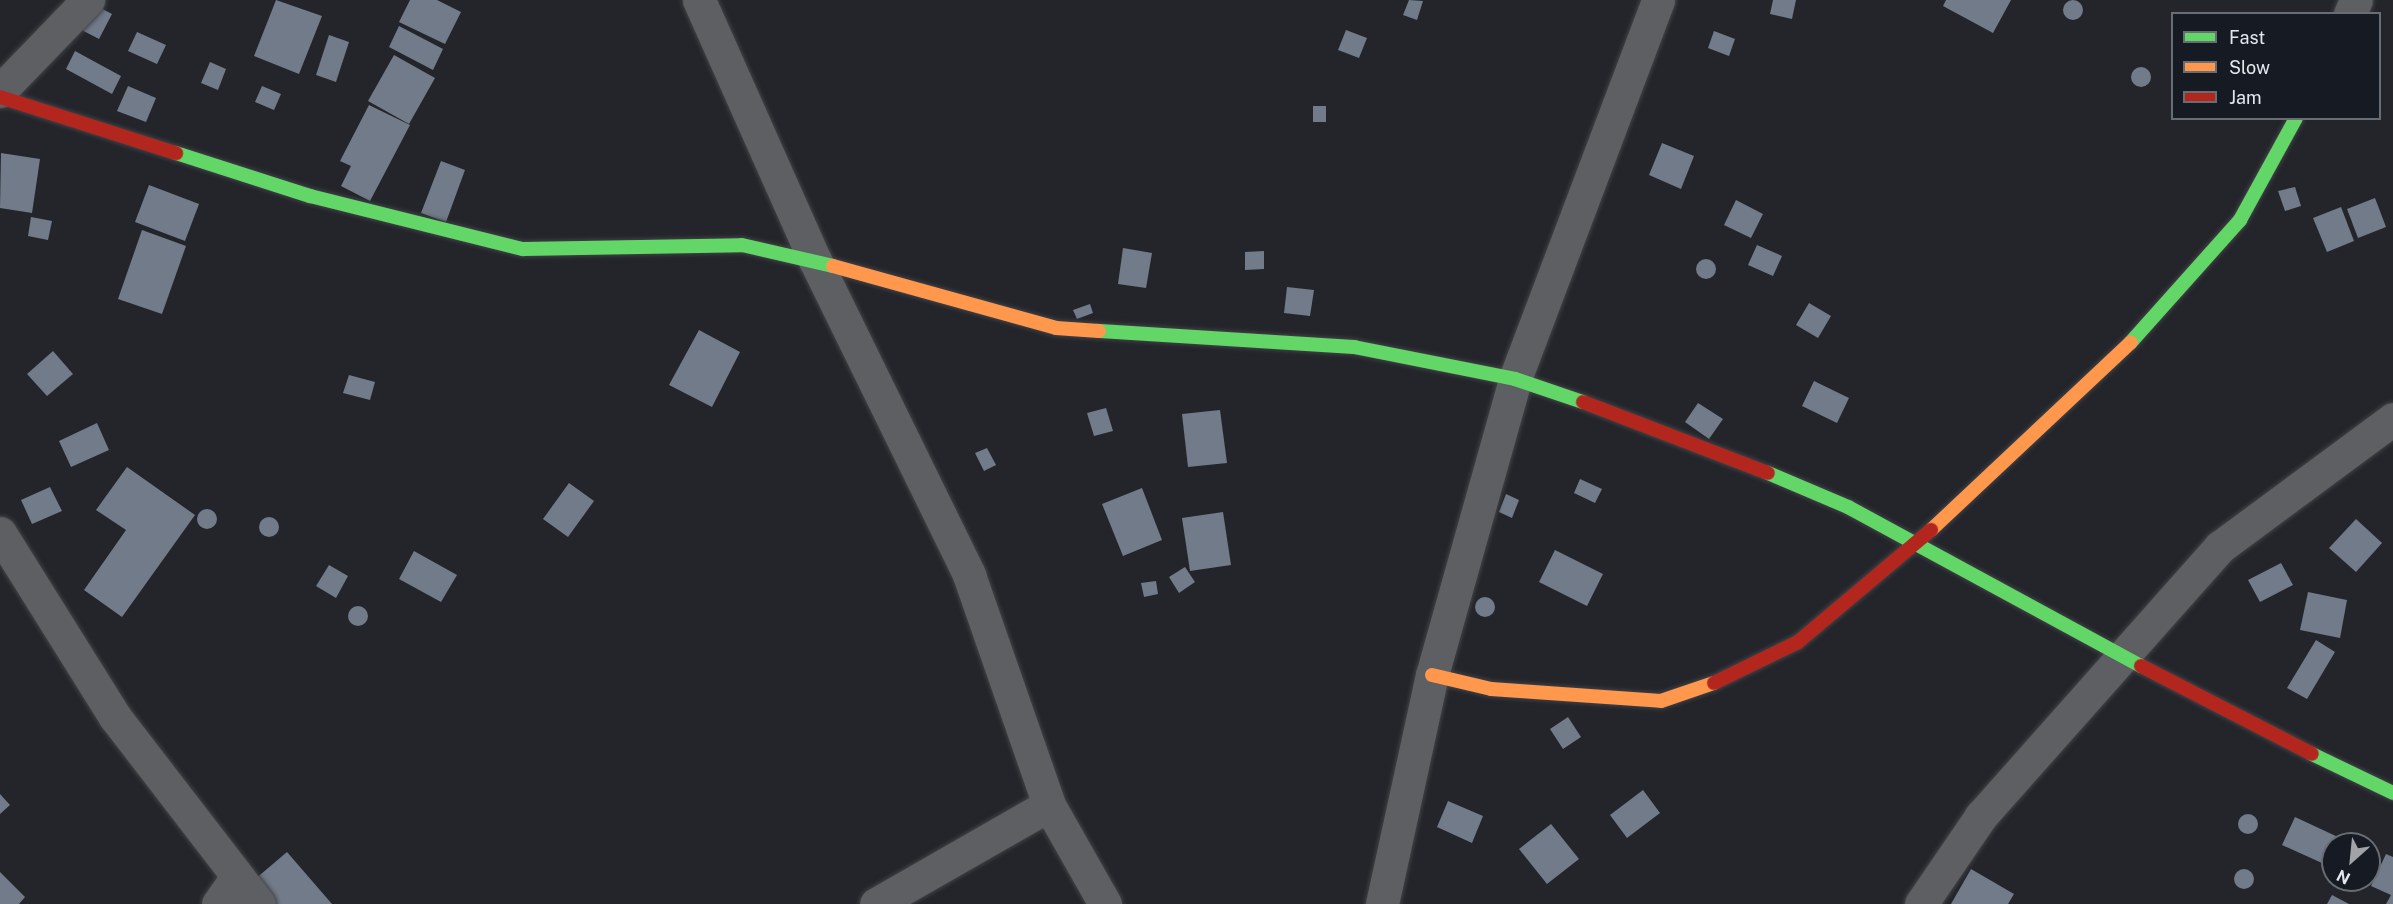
<!DOCTYPE html>
<style>
body{margin:0}
#map{position:relative;width:2393px;height:904px;overflow:hidden;background:#23252a;font-family:"Public Sans",sans-serif}
div>[style]{position:absolute}
[style*='--x']{left:calc(var(--x)*1px);top:calc(var(--y)*1px);width:calc(var(--w)*1px);rotate:calc(var(--a)*1deg)}
.building>*{inset:0;background:#727b8a}
.round{border-radius:50%}
.roads{filter:drop-shadow(0 0 2px #404246) drop-shadow(0 0 2px #404246)}
.street>*{height:33px;margin:-16.5px;padding:0 16.5px;transform-origin:16.5px;border-radius:16.5px;background:#5d5f62}
.fast>*{height:14px;margin:-7px;padding:0 7px;transform-origin:7px;border-radius:7px;background:#63d668}
.slow>*{height:14px;margin:-7px;padding:0 7px;transform-origin:7px;border-radius:7px;background:#ff974d}
.jam>*{height:14px;margin:-7px;padding:0 7px;transform-origin:7px;border-radius:7px;background:#b3261e}
span{translate:-50% -50%;white-space:nowrap;text-align:center;line-height:1.15;-webkit-text-stroke:6px #161b23;paint-order:stroke}
.legend{position:absolute;left:2171px;top:12px;width:210px;height:108px;box-sizing:border-box;background:#161b23;border:2px solid #686d74;margin:0;padding:8px 10px;list-style:none;font-size:18px;color:#e4e8ee}
.legend li{display:flex;align-items:center;gap:12px;height:30px}
.legend b{width:30px;border:2px solid #686d74}
.north{position:absolute;left:2321px;top:832px;width:60px;height:60px;box-sizing:border-box;background:#161b23;border:2px solid #686d74;border-radius:50%;rotate:207deg;font-size:16px;font-weight:700;line-height:24px;text-align:center;color:#e4e8ee}
.north::after{content:'';display:block;margin:auto;width:21px;height:27px;background:#a0a4a9;clip-path:polygon(50% 0,100% 100%,50% 72%,0 100%)}
</style>
<div id="map">
<div class="building">
<div style="clip-path:polygon(276px 0,322px 16px,299px 74px,254px 56px)"></div>
<div style="clip-path:polygon(410px 0,437px 0,461px 12px,445px 44px,399px 22px)"></div>
<div style="clip-path:polygon(1409px 0,1423px 1px,1417px 20px,1403px 15px)"></div>
<div style="clip-path:polygon(1773px 0,1796px 0,1792px 19px,1770px 14px)"></div>
<div style="clip-path:polygon(1946px 0,2011px 0,1993px 33px,1943px 6px)"></div>
<div class="round" style="left:2063px;top:0;width:20px;height:20px"></div>
<div style="clip-path:polygon(89px 2px,112px 14px,99px 39px,76px 27px)"></div>
<div style="clip-path:polygon(399px 26px,443px 49px,433px 70px,389px 47px)"></div>
<div style="clip-path:polygon(1346px 30px,1367px 38px,1359px 58px,1338px 50px)"></div>
<div style="clip-path:polygon(1714px 31px,1735px 39px,1729px 56px,1708px 48px)"></div>
<div style="clip-path:polygon(137px 32px,166px 45px,157px 64px,128px 51px)"></div>
<div style="clip-path:polygon(329px 35px,349px 42px,336px 82px,316px 75px)"></div>
<div style="clip-path:polygon(75px 51px,121px 76px,112px 94px,66px 69px)"></div>
<div style="clip-path:polygon(394px 55px,435px 78px,409px 124px,368px 101px)"></div>
<div style="clip-path:polygon(210px 62px,226px 69px,218px 90px,201px 83px)"></div>
<div class="round" style="left:2131px;top:67px;width:20px;height:20px"></div>
<div style="clip-path:polygon(128px 86px,156px 98px,146px 122px,117px 111px)"></div>
<div style="clip-path:polygon(262px 86px,281px 94px,274px 110px,255px 102px)"></div>
<div style="clip-path:polygon(369px 105px,410px 125px,370px 201px,341px 186px,351px 166px,340px 161px)"></div>
<div style="clip-path:polygon(1313px 106px,1326px 106px,1326px 122px,1313px 122px)"></div>
<div style="clip-path:polygon(1662px 143px,1694px 156px,1681px 189px,1649px 175px)"></div>
<div style="clip-path:polygon(1px 153px,40px 159px,32px 213px,0 208px)"></div>
<div style="clip-path:polygon(441px 161px,465px 170px,446px 222px,421px 213px)"></div>
<div style="clip-path:polygon(149px 185px,199px 204px,185px 241px,135px 222px)"></div>
<div style="clip-path:polygon(2295px 187px,2301px 206px,2285px 211px,2278px 191px)"></div>
<div style="clip-path:polygon(2375px 198px,2386px 227px,2358px 238px,2347px 209px)"></div>
<div style="clip-path:polygon(1736px 200px,1763px 214px,1751px 238px,1724px 225px)"></div>
<div style="clip-path:polygon(2341px 207px,2354px 241px,2327px 252px,2313px 218px)"></div>
<div style="clip-path:polygon(31px 217px,52px 221px,48px 240px,28px 236px)"></div>
<div style="clip-path:polygon(142px 230px,186px 246px,162px 314px,118px 299px)"></div>
<div style="clip-path:polygon(1757px 245px,1782px 256px,1773px 276px,1748px 265px)"></div>
<div style="clip-path:polygon(1123px 248px,1152px 253px,1146px 288px,1118px 284px)"></div>
<div style="clip-path:polygon(1264px 251px,1264px 269px,1245px 270px,1245px 252px)"></div>
<div class="round" style="left:1696px;top:259px;width:20px;height:20px"></div>
<div style="clip-path:polygon(1287px 287px,1314px 290px,1310px 316px,1284px 313px)"></div>
<div style="clip-path:polygon(1809px 303px,1831px 316px,1818px 338px,1796px 325px)"></div>
<div style="clip-path:polygon(1090px 304px,1093px 313px,1077px 319px,1073px 310px)"></div>
<div style="clip-path:polygon(699px 330px,740px 352px,712px 407px,669px 385px)"></div>
<div style="clip-path:polygon(53px 351px,73px 374px,47px 396px,27px 374px)"></div>
<div style="clip-path:polygon(349px 375px,375px 382px,370px 400px,343px 393px)"></div>
<div style="clip-path:polygon(1814px 381px,1849px 398px,1837px 423px,1802px 406px)"></div>
<div style="clip-path:polygon(1698px 403px,1723px 419px,1709px 439px,1685px 422px)"></div>
<div style="clip-path:polygon(1106px 408px,1113px 431px,1094px 436px,1087px 413px)"></div>
<div style="clip-path:polygon(1220px 410px,1227px 463px,1188px 467px,1182px 414px)"></div>
<div style="clip-path:polygon(97px 423px,109px 450px,71px 467px,59px 441px)"></div>
<div style="clip-path:polygon(987px 448px,996px 465px,984px 471px,975px 453px)"></div>
<div style="clip-path:polygon(127px 467px,195px 515px,122px 617px,84px 590px,126px 530px,96px 510px)"></div>
<div style="clip-path:polygon(1580px 479px,1602px 489px,1595px 503px,1574px 493px)"></div>
<div style="clip-path:polygon(569px 483px,594px 501px,568px 537px,543px 519px)"></div>
<div style="clip-path:polygon(50px 487px,62px 511px,32px 524px,21px 500px)"></div>
<div style="clip-path:polygon(1142px 488px,1162px 540px,1123px 556px,1102px 504px)"></div>
<div style="clip-path:polygon(1506px 494px,1519px 500px,1512px 518px,1499px 512px)"></div>
<div class="round" style="left:197px;top:509px;width:20px;height:20px"></div>
<div style="clip-path:polygon(1223px 512px,1231px 565px,1190px 571px,1182px 518px)"></div>
<div class="round" style="left:259px;top:517px;width:20px;height:20px"></div>
<div style="clip-path:polygon(2356px 519px,2382px 543px,2356px 572px,2329px 548px)"></div>
<div style="clip-path:polygon(1555px 550px,1603px 574px,1587px 606px,1539px 582px)"></div>
<div style="clip-path:polygon(414px 551px,457px 575px,441px 602px,399px 579px)"></div>
<div style="clip-path:polygon(2281px 563px,2293px 585px,2260px 602px,2248px 580px)"></div>
<div style="clip-path:polygon(329px 565px,348px 576px,336px 598px,316px 586px)"></div>
<div style="clip-path:polygon(1185px 567px,1195px 582px,1179px 593px,1169px 577px)"></div>
<div style="clip-path:polygon(1156px 581px,1158px 594px,1144px 597px,1141px 583px)"></div>
<div style="clip-path:polygon(2308px 592px,2347px 600px,2340px 638px,2300px 630px)"></div>
<div class="round" style="left:1475px;top:597px;width:20px;height:20px"></div>
<div class="round" style="left:348px;top:606px;width:20px;height:20px"></div>
<div style="clip-path:polygon(2316px 640px,2335px 652px,2307px 699px,2287px 688px)"></div>
<div style="clip-path:polygon(1568px 717px,1581px 737px,1563px 749px,1550px 729px)"></div>
<div style="clip-path:polygon(1643px 790px,1660px 813px,1627px 838px,1610px 815px)"></div>
<div style="clip-path:polygon(0 794px,10px 805px,0 814px)"></div>
<div style="clip-path:polygon(1448px 801px,1483px 816px,1472px 843px,1437px 827px)"></div>
<div class="round" style="left:2238px;top:814px;width:20px;height:20px"></div>
<div style="clip-path:polygon(2295px 817px,2353px 844px,2333px 844px,2333px 868px,2282px 845px)"></div>
<div style="clip-path:polygon(1551px 824px,1579px 859px,1547px 884px,1519px 849px)"></div>
<div style="clip-path:polygon(287px 852px,332px 904px,275px 904px,254px 880px)"></div>
<div style="clip-path:polygon(2386px 854px,2393px 857px,2393px 904px,2386px 904px,2391px 895px,2371px 886px)"></div>
<div style="clip-path:polygon(1971px 869px,2014px 894px,2008px 904px,1951px 904px)"></div>
<div class="round" style="left:2234px;top:869px;width:20px;height:20px"></div>
<div style="clip-path:polygon(0 872px,25px 897px,19px 904px,0 904px)"></div>
<div style="clip-path:polygon(2332px 895px,2349px 904px,2327px 904px)"></div>
</div>
<div class="roads">
<div class="street">
<div style="--x:699;--y:0;--w:285;--a:66"></div>
<div style="--x:815;--y:260;--w:351;--a:63.9"></div>
<div style="--x:969;--y:575;--w:244;--a:70.8"></div>
<div style="--x:1049;--y:805;--w:114;--a:60.5"></div>
<div style="--x:2350;--y:14;--w:15;--a:-67"></div>
<div style="--x:0;--y:91;--w:127;--a:-46"></div>
<div style="--x:0;--y:533;--w:217;--a:58"></div>
<div style="--x:115;--y:717;--w:236;--a:52.4"></div>
<div style="--x:218;--y:904;--w:32;--a:-55"></div>
<div style="--x:876;--y:904;--w:199;--a:-29.8"></div>
<div style="--x:1382;--y:904;--w:234;--a:-77.7"></div>
<div style="--x:1432;--y:675;--w:307;--a:-74.3"></div>
<div style="--x:1515;--y:379;--w:405;--a:-69.3"></div>
<div style="--x:1921;--y:904;--w:107;--a:-55.7"></div>
<div style="--x:1981;--y:816;--w:360;--a:-48.4"></div>
<div style="--x:2220;--y:547;--w:215;--a:-36.5"></div>
</div>
<div class="fast">
<div style="--x:176;--y:153;--w:141;--a:17.8"></div>
<div style="--x:310;--y:196;--w:219;--a:14"></div>
<div style="--x:523;--y:249;--w:219;--a:-1"></div>
<div style="--x:742;--y:245;--w:93;--a:13"></div>
<div style="--x:1099;--y:331;--w:256;--a:3.6"></div>
<div style="--x:1354;--y:347;--w:164;--a:11.2"></div>
<div style="--x:1515;--y:379;--w:72;--a:18.7"></div>
<div style="--x:2131;--y:342;--w:164;--a:-48.2"></div>
<div style="--x:2240;--y:220;--w:116;--a:-61.2"></div>
<div style="--x:1768;--y:473;--w:87;--a:23"></div>
<div style="--x:1848;--y:507;--w:333;--a:28.5"></div>
<div style="--x:2312;--y:754;--w:90;--a:25.7"></div>
</div>
<div class="slow">
<div style="--x:833;--y:266;--w:231;--a:15.5"></div>
<div style="--x:1056;--y:328;--w:43;--a:4"></div>
<div style="--x:1931;--y:530;--w:274;--a:-43.2"></div>
<div style="--x:1432;--y:675;--w:61;--a:13.3"></div>
<div style="--x:1491;--y:689;--w:170;--a:4"></div>
<div style="--x:1661;--y:701;--w:56;--a:-18.8"></div>
</div>
<div class="jam">
<div style="--x:0;--y:97;--w:185;--a:17.7"></div>
<div style="--x:1583;--y:402;--w:198;--a:21"></div>
<div style="--x:2141;--y:666;--w:192;--a:27.2"></div>
<div style="--x:1714;--y:683;--w:93;--a:-26"></div>
<div style="--x:1798;--y:642;--w:174;--a:-40.1"></div>
</div>
</div>
<ul class="legend">
<li><b style="height:8px;background:#63d668"></b>Fast</li>
<li><b style="height:8px;background:#ff974d"></b>Slow</li>
<li><b style="height:8px;background:#b3261e"></b>Jam</li>
</ul>
<div class="north">N</div>
</div>
